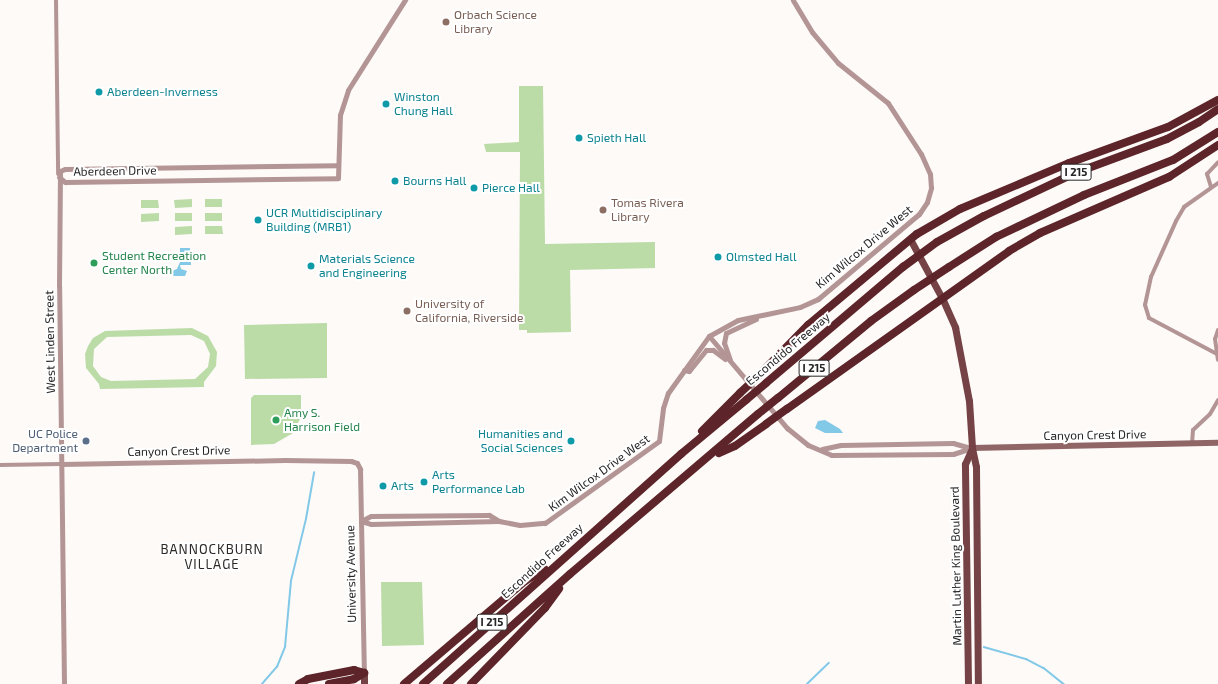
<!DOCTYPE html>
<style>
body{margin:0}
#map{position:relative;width:1218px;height:684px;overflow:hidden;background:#fdfaf8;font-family:"Exo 2",sans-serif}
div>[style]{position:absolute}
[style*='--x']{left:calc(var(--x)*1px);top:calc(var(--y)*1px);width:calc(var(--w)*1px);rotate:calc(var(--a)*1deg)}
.green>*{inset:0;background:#bbdba7}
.water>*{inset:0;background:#82c8e7}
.stream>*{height:1.5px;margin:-0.75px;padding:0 0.75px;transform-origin:0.75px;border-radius:0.75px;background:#82c8e7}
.minor>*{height:4px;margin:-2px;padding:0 2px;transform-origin:2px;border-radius:2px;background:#b49595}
.tertiary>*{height:5px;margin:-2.5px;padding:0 2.5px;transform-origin:2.5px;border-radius:2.5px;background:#b49595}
.secondary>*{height:6px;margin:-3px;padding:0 3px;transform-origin:3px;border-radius:3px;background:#906566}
.primary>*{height:7px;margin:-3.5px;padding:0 3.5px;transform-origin:3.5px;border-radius:3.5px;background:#754245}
.motorway>*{height:8px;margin:-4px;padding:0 4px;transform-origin:4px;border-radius:4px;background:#5d2529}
.motorway-bridge>*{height:8px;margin:-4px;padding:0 4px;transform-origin:4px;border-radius:4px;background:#5d2529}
.dots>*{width:11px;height:11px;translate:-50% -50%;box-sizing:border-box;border:2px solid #fff;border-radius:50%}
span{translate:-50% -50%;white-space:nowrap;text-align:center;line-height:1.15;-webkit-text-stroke:4px #fff;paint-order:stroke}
.shield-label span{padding:1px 3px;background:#fff;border:1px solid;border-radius:3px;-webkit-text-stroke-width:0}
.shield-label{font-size:11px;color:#272626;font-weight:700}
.education-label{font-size:12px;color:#785e54}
.left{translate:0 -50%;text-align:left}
.culture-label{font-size:12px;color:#0d838f}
.right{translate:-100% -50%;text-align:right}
.street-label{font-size:12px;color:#272626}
.leisure-label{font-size:12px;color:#27864d}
.service-label{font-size:12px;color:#4e5e75}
.neighbourhood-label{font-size:13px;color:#2b2827;letter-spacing:1px}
</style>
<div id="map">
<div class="green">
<div style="clip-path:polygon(519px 86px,543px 86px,545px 244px,655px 242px,655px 268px,570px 270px,571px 332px,527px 333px,527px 330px,519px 330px,520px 152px,486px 152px,484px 144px,519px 142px)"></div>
<div style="clip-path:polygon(192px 199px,192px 207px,175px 208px,174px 200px)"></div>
<div style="clip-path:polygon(205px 199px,222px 199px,222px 207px,205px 207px)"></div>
<div style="clip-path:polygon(141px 200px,158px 200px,159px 208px,141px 208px)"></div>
<div style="clip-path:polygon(159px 213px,159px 221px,141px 222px,141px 214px)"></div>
<div style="clip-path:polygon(175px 213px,192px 213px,192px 221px,175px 221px)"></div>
<div style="clip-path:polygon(205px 213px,222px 213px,222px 221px,205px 221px)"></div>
<div style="clip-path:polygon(192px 226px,192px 234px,175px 235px,175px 227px)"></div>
<div style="clip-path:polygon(205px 226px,222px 226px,223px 234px,205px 234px)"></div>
<div style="clip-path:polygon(327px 323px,327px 378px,245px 379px,244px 325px)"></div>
<div style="clip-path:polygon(evenodd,192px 328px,208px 336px,217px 352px,216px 366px,204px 382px,204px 387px,100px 389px,99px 384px,86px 368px,85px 354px,88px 346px,93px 338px,105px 331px,192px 328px,191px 335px,204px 341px,210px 354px,208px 367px,195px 379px,111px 381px,101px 377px,93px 366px,94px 349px,107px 337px,191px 335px)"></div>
<div style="clip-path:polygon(254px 395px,301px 395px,301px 417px,293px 433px,274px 444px,251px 445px,251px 398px)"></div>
<div style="clip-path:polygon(381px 582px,422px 582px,424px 645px,382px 646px)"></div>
</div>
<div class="water">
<div style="clip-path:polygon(180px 248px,190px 248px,191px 265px,180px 265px,181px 269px,187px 271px,185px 276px,171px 276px,169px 272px,177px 269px,180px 262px)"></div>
<div style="clip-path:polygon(825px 420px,840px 429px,843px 433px,825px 433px,815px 428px,818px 421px)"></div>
</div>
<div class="stream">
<div style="--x:984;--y:647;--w:44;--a:15.9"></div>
<div style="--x:1026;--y:659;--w:20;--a:27"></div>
<div style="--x:1044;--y:668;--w:26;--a:39"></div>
<div style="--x:262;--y:684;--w:23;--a:-49"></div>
<div style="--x:277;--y:667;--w:22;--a:-68"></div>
<div style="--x:285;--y:647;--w:66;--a:-84.8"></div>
<div style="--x:291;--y:581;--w:64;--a:-76.4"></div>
<div style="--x:306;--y:519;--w:47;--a:-80.1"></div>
<div style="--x:807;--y:684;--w:30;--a:-44"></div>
</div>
<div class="minor">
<div style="--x:56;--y:0;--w:174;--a:89.3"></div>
<div style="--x:1211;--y:187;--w:14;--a:-107"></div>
<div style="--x:1207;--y:174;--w:16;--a:-47"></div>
<div style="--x:1218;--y:330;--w:9;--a:108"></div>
<div style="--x:1215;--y:339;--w:21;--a:82"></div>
<div style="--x:1217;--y:354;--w:77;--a:-152.1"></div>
<div style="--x:1149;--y:318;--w:14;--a:-107"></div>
<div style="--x:1145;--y:305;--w:29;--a:-78"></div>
<div style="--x:1151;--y:277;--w:61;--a:-65.9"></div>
<div style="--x:1176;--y:221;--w:16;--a:-60"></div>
<div style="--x:1184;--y:207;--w:42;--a:-35.2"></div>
<div style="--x:1192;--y:444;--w:14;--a:-86"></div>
<div style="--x:1193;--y:430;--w:23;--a:-43"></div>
<div style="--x:1210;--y:414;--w:16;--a:-60"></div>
<div style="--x:0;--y:465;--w:61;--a:-0.9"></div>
</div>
<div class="tertiary">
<div style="--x:59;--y:177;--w:8;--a:40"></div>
<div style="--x:65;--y:182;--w:273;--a:-0.8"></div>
<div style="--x:338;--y:178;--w:63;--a:-88.2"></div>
<div style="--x:340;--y:115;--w:26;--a:-72"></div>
<div style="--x:348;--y:90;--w:107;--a:-57.7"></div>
<div style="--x:709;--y:336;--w:121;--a:49.7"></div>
<div style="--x:787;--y:428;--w:27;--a:39"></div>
<div style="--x:808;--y:445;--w:25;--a:23"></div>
<div style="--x:831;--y:455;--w:122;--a:-0.5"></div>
<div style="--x:953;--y:454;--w:20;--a:-18"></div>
<div style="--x:730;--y:360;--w:18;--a:-109"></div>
<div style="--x:724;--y:343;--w:10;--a:-79"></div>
<div style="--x:726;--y:333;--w:33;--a:-25"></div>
<div style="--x:684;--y:370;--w:5;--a:11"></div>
<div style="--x:689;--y:371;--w:27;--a:-51"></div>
<div style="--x:706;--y:350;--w:7;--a:0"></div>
<div style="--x:713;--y:350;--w:15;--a:37"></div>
<div style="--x:822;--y:449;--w:19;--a:-12"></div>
<div style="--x:841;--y:445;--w:112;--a:-1"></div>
<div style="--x:953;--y:443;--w:19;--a:16"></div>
<div style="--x:61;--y:464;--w:224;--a:-1"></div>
<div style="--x:285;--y:460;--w:66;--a:0.9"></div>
<div style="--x:351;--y:461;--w:6;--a:18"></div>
<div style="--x:357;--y:463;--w:7;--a:63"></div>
<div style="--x:360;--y:469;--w:204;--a:88.9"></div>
<div style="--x:361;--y:521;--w:10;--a:17"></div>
<div style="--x:371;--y:524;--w:128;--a:-1.3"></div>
<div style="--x:499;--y:521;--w:21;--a:11"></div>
<div style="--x:520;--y:525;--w:25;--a:-5"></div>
<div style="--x:545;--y:523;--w:140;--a:-35.7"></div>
<div style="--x:659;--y:441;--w:33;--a:-83"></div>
<div style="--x:663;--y:408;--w:16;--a:-72"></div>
<div style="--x:668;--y:393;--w:70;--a:-54.3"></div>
<div style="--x:709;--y:336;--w:33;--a:-29"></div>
<div style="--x:738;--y:320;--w:63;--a:-11.8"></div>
<div style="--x:800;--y:307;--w:20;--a:-24"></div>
<div style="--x:818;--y:299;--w:132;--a:-40.1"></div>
<div style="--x:919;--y:214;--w:14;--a:-56"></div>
<div style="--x:927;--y:202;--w:15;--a:-74"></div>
<div style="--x:931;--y:188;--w:14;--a:-94"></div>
<div style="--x:930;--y:174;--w:22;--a:-114"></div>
<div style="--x:921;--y:154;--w:61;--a:-122.9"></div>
<div style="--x:888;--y:103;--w:64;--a:-141.3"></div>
<div style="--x:838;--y:63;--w:40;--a:-130"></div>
<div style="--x:812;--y:32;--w:37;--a:-121"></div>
<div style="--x:361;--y:521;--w:11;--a:-27"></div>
<div style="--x:371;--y:516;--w:118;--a:-0.5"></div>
<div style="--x:489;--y:515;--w:12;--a:31"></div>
<div style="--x:64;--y:684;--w:398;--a:-90.7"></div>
<div style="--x:59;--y:286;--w:115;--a:-89.5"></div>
<div style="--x:60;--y:171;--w:5;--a:-22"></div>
<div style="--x:65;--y:169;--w:273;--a:-0.8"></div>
</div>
<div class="secondary">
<div style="--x:972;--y:448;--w:246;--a:-1.2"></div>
</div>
<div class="primary">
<div style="--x:910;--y:239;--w:69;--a:61.6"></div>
<div style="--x:943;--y:300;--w:30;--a:66"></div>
<div style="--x:955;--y:327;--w:75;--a:79.3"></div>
<div style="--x:969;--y:401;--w:47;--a:86.3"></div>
<div style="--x:972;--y:448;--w:19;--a:78"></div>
<div style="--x:976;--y:467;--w:217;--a:89.5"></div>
<div style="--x:364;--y:673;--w:11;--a:90"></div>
<div style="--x:968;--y:684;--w:220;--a:-90.8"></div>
<div style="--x:965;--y:464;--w:17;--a:-66"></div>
</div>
<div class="motorway">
<div style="--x:937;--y:242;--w:54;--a:-29"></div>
<div style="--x:984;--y:216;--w:101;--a:-25.3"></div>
<div style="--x:1075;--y:173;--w:98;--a:-20.3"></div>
<div style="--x:1167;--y:139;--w:36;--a:-28"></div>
<div style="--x:1199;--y:122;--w:23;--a:-34"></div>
<div style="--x:949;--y:267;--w:56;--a:-32.6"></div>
<div style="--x:996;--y:237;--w:98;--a:-25.5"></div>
<div style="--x:1084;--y:195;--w:96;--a:-21.5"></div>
<div style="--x:1173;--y:160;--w:53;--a:-31.9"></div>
<div style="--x:759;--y:375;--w:70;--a:-45.6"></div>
<div style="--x:808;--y:325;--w:142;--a:-39.9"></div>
<div style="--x:917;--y:234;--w:50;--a:-30.2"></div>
<div style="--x:960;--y:209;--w:118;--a:-22.9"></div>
<div style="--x:1069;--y:163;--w:105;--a:-20"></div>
<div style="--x:1168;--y:127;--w:57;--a:-28.4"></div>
<div style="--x:766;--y:383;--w:180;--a:-40.3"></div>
<div style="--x:778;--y:398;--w:121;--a:-39.6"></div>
<div style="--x:871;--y:321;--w:53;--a:-35.8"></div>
<div style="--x:787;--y:409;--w:272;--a:-35.4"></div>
<div style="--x:1009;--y:251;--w:36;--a:-30"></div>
<div style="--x:1040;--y:233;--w:141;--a:-23.5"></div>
<div style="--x:1169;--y:177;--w:59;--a:-33.1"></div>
<div style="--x:702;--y:431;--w:54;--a:-45"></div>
<div style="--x:719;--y:453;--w:17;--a:-24"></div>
<div style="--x:735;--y:446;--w:38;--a:-35"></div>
<div style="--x:299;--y:684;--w:10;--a:-29"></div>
<div style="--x:308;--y:679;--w:47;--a:-11.1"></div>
<div style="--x:354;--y:670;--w:10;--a:17"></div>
<div style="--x:329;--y:684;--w:25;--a:-11"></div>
<div style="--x:354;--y:679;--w:12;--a:-31"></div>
<div style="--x:404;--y:684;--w:159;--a:-40.4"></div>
<div style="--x:525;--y:581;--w:23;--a:-31"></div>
<div style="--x:423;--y:684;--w:346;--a:-41.7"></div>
<div style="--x:681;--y:454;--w:85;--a:-39.7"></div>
<div style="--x:447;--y:684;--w:165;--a:-41.8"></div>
<div style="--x:570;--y:574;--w:247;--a:-40.4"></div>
<div style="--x:471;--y:684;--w:106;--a:-45.8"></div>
<div style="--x:545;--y:608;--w:24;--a:-54"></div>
</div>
<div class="motorway-bridge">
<div style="--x:903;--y:267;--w:42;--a:-36.3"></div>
<div style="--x:914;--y:290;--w:42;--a:-33.3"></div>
<div style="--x:740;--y:393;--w:26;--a:-43"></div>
<div style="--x:746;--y:400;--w:26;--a:-40"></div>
<div style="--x:758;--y:414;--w:26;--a:-39"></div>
<div style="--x:766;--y:424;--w:26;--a:-36"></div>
</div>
<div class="dots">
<div style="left:446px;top:22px;background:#8d6e63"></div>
<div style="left:99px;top:92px;background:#0f9aa8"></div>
<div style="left:386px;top:104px;background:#0f9aa8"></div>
<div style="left:579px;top:138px;background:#0f9aa8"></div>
<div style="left:395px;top:181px;background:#0f9aa8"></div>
<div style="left:474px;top:188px;background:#0f9aa8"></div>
<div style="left:603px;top:210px;background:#8d6e63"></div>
<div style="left:258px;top:220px;background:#0f9aa8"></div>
<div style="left:718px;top:257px;background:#0f9aa8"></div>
<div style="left:94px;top:263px;background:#2e9e5b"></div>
<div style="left:311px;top:266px;background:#0f9aa8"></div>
<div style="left:407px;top:311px;background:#8d6e63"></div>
<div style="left:276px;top:420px;background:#2e9e5b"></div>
<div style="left:86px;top:441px;background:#5c6f8a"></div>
<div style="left:571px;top:441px;background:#0f9aa8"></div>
<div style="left:424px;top:482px;background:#0f9aa8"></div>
<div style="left:383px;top:486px;background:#0f9aa8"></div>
</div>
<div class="shield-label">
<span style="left:1076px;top:172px">I 215</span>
<span style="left:814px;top:368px">I 215</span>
<span style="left:492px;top:622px">I 215</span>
</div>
<div class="education-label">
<span class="left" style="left:454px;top:22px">Orbach Science<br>Library</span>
<span class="left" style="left:611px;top:210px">Tomas Rivera<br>Library</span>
<span class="left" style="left:415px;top:311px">University of<br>California, Riverside</span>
</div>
<div class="culture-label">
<span class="left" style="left:107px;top:92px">Aberdeen-Inverness</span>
<span class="left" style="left:394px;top:104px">Winston<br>Chung Hall</span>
<span class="left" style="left:587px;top:138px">Spieth Hall</span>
<span class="left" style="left:403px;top:181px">Bourns Hall</span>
<span class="left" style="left:482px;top:188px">Pierce Hall</span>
<span class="left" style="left:266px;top:220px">UCR Multidisciplinary<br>Building (MRB1)</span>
<span class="left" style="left:726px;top:257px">Olmsted Hall</span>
<span class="left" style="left:319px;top:266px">Materials Science<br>and Engineering</span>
<span class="right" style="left:563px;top:441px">Humanities and<br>Social Sciences</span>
<span class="left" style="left:432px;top:482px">Arts<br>Performance Lab</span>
<span class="left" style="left:391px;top:486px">Arts</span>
</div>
<div class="street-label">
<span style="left:115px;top:171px;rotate:-1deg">Aberdeen Drive</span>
<span style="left:864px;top:247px;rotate:-40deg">Kim Wilcox Drive West</span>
<span style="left:50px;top:342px;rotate:-91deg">West Linden Street</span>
<span style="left:788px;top:349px;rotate:-40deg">Escondido Freeway</span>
<span style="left:1095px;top:435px;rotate:-1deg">Canyon Crest Drive</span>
<span style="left:179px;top:451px;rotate:-1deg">Canyon Crest Drive</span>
<span style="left:599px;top:473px;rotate:-36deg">Kim Wilcox Drive West</span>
<span style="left:542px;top:561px;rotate:-42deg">Escondido Freeway</span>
<span style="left:956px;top:566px;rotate:-91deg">Martin Luther King Boulevard</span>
<span style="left:351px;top:574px;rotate:-91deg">University Avenue</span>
</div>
<div class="leisure-label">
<span class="left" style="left:102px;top:263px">Student Recreation<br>Center North</span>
<span class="left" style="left:284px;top:420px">Amy S.<br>Harrison Field</span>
</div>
<div class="service-label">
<span class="right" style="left:78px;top:441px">UC Police<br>Department</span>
</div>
<div class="neighbourhood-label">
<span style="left:212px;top:557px">BANNOCKBURN<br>VILLAGE</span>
</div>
</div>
